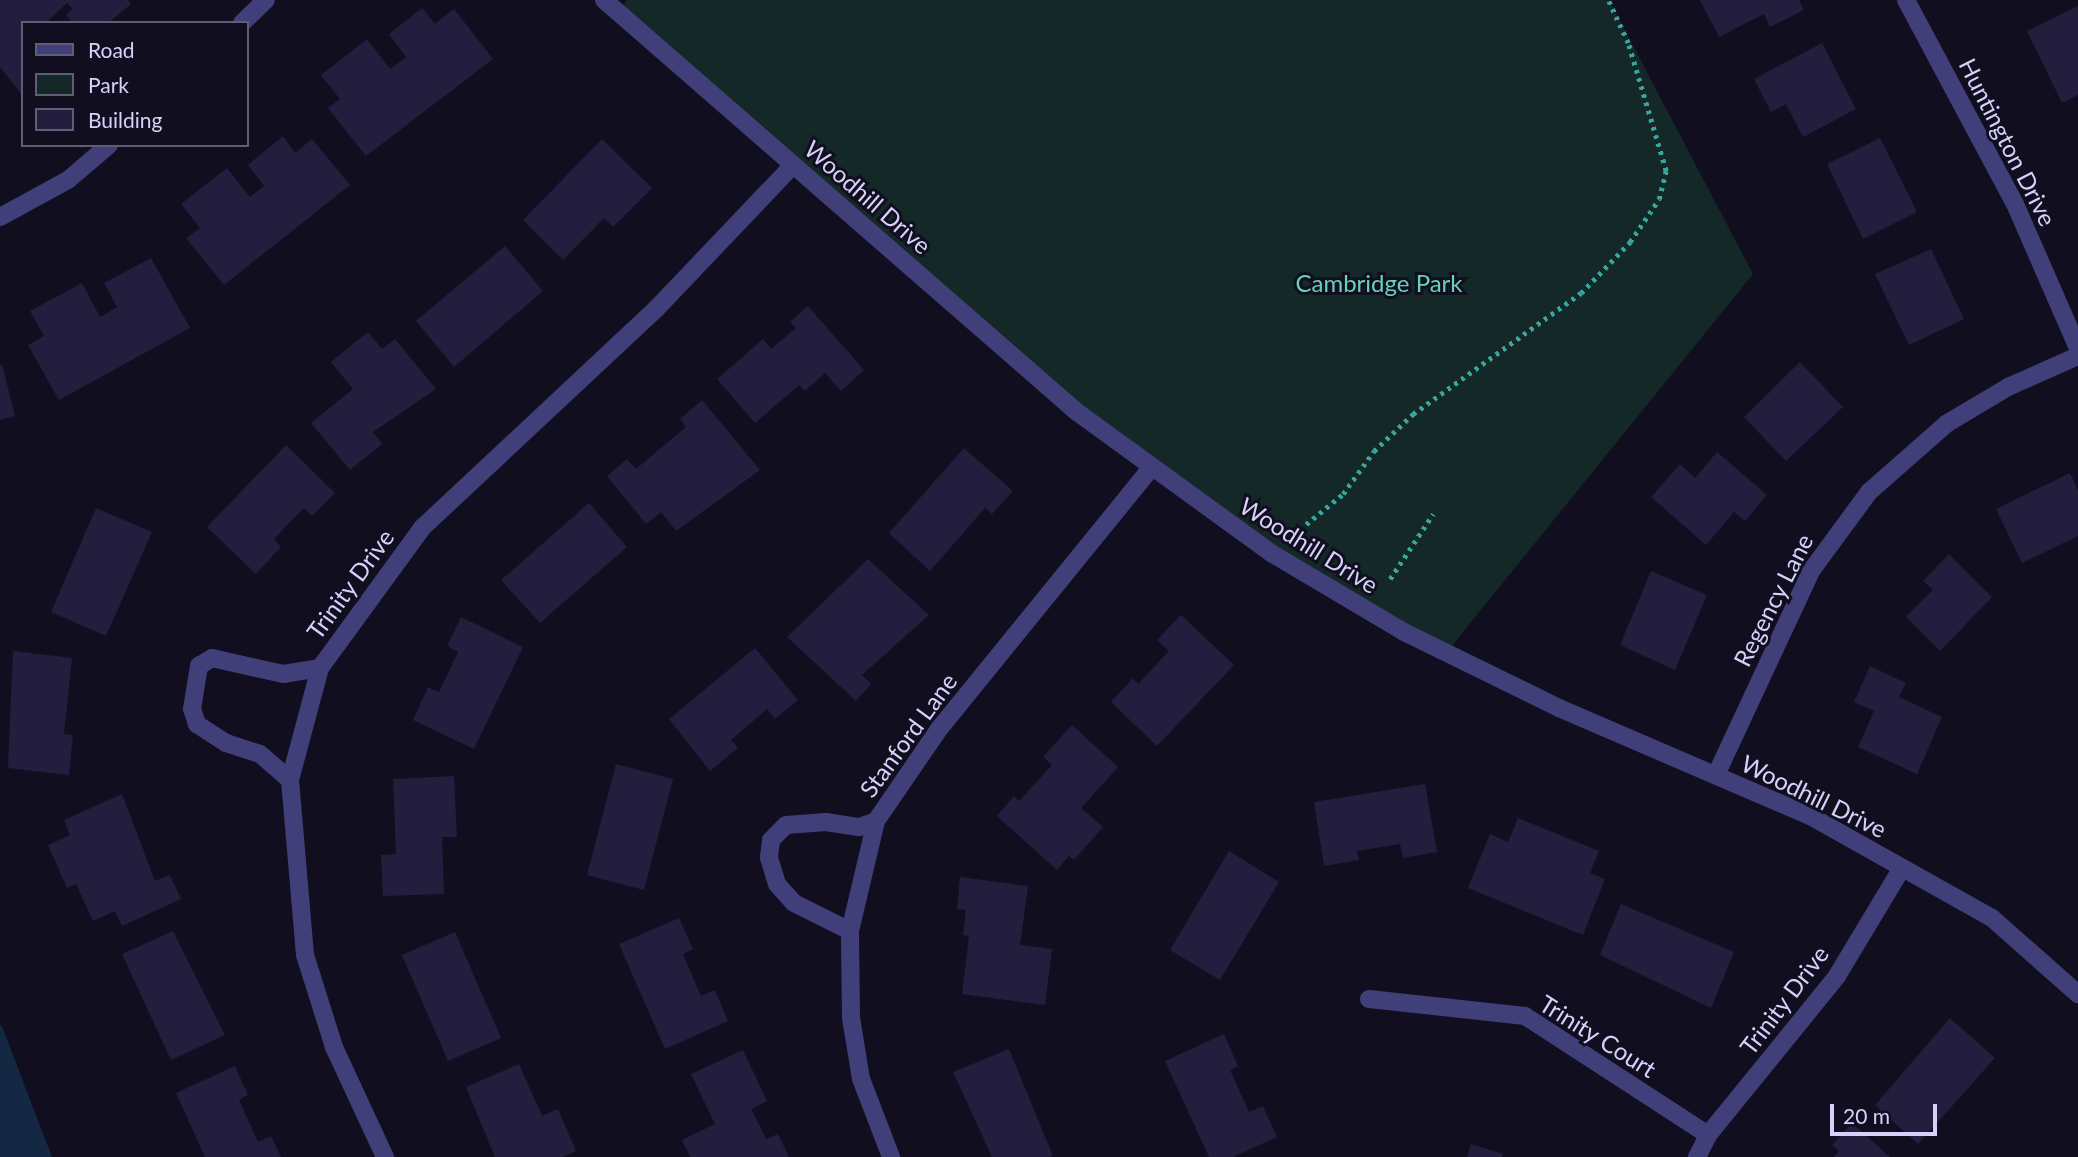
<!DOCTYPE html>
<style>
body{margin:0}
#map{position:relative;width:2078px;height:1157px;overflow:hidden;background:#110f1f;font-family:Lato,sans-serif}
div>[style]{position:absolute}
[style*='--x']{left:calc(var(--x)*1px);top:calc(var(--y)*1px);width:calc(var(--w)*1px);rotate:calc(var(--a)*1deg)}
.green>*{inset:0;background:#132827}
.water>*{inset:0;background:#142743}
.building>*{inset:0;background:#231d3e}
.path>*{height:4.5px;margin-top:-2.25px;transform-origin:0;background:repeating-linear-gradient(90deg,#3aa59e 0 3.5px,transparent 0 8.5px)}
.minor>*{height:18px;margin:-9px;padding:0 9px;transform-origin:9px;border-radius:9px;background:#413f79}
span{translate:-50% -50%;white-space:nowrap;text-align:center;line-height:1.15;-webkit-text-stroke:6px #110f1f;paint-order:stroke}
.street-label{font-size:24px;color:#d6d1fa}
.park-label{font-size:24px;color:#66d2b6}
.legend{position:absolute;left:21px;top:21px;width:228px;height:126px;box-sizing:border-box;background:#110f1f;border:2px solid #605d77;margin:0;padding:9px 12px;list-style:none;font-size:21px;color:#d6d1fa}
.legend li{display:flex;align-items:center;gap:14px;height:35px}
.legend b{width:35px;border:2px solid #605d77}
.scale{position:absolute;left:1830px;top:1104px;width:107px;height:32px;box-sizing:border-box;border:4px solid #d6d1fa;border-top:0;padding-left:9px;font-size:21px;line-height:24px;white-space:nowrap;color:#d6d1fa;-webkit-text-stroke:5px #110f1f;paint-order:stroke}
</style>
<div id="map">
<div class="green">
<div style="clip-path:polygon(627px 0,1609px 0,1753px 274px,1446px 653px,1150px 469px,617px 12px)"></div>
</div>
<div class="water">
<div style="clip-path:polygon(0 1024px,3px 1029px,52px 1157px,0 1157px)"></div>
</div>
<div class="building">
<div style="clip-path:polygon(0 0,128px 0,131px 4px,108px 23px,72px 23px,66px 14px,73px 9px,67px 3px,46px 23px,23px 23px,23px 96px,0 67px)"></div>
<div style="clip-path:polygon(1700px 0,1799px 0,1804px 10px,1770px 27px,1764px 14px,1719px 37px)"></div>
<div style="clip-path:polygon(2078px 6px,2078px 95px,2062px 103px,2027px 31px)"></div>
<div style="clip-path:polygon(422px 8px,435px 24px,454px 9px,493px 59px,366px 156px,328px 108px,340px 99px,321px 75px,367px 39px,390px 69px,406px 57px,389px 34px)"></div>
<div style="clip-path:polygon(1822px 43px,1856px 109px,1803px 137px,1786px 104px,1771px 112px,1754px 79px)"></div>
<div style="clip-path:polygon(283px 136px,295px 153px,312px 139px,350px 185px,224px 285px,186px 238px,200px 228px,181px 204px,227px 168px,250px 197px,264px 186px,248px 165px)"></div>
<div style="clip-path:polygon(1880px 138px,1917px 212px,1863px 239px,1827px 164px)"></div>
<div style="clip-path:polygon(602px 139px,652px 188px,613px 227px,604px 218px,563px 260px,523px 220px)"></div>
<div style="clip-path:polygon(505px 246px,543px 291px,454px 367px,416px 321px)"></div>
<div style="clip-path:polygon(1931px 249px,1964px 319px,1909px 345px,1875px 274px)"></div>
<div style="clip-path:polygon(151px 258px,190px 328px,59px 400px,28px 345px,44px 336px,30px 311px,82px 283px,100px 317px,117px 307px,104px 283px)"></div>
<div style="clip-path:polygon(808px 306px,864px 370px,841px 391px,825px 373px,805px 391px,799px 385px,755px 423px,717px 379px,763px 339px,771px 349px,796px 328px,790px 322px)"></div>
<div style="clip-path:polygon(368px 332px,382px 349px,395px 339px,436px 389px,373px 432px,382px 444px,350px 470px,311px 423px,353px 389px,331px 362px)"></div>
<div style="clip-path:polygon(1800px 362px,1843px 407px,1786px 461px,1744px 417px)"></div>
<div style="clip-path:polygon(2px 364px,15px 416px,0 420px,0 365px)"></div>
<div style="clip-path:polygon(702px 400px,760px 470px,676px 531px,661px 512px,646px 524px,607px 476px,627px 459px,636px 469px,686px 427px,680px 419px)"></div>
<div style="clip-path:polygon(286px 445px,335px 493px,312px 516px,304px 508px,274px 539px,281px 547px,256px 574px,207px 527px)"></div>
<div style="clip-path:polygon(964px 448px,1013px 491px,992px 514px,985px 508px,930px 571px,889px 533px)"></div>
<div style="clip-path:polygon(1717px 452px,1767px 495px,1745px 521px,1734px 512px,1706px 545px,1651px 497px,1680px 464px,1695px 478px)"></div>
<div style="clip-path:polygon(2070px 473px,2078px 490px,2078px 536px,2022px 563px,1996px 509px)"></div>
<div style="clip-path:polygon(589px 503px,627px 547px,540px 623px,501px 580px)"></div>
<div style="clip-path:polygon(96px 508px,152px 532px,106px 636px,51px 612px)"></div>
<div style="clip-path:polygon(1949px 554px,1992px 597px,1940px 651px,1906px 617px,1933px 590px,1923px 581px)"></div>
<div style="clip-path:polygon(868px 559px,929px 615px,862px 675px,871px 684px,856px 701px,787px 637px)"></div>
<div style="clip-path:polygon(1651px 571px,1707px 595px,1675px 670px,1620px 645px)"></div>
<div style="clip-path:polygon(1181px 615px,1234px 665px,1157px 746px,1111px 702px,1133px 678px,1138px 684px,1169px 651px,1157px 640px)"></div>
<div style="clip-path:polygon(461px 617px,523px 647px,474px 749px,413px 720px,428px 687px,439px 692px,458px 652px,447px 646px)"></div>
<div style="clip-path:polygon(755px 648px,798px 700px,775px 719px,767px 709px,731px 740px,738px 748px,710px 771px,669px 719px)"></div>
<div style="clip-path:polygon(13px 651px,72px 658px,64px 734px,73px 735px,69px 775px,8px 768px)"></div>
<div style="clip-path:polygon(1870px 666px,1906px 683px,1899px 697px,1942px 717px,1917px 774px,1858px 747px,1874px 711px,1854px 702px)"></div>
<div style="clip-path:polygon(1072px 725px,1118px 767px,1081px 808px,1103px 827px,1074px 860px,1069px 856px,1057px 870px,997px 816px,1014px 796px,1019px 801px,1052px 765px,1043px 757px)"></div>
<div style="clip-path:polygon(616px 764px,673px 779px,644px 890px,587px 875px)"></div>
<div style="clip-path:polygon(454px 776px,457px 837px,442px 837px,444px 894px,383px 896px,381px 855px,396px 854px,393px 779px)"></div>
<div style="clip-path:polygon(1425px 784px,1437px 852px,1403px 858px,1400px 844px,1357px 851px,1359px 860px,1324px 866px,1314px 802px)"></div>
<div style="clip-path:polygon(122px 794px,155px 881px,170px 875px,181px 899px,122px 926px,115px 911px,93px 921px,76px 884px,67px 888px,48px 845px,70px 835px,64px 820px)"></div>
<div style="clip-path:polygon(1518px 818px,1599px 851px,1590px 873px,1605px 879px,1583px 935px,1468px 888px,1490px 834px,1508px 842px)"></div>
<div style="clip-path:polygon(1229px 851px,1279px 882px,1220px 980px,1170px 950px)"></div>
<div style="clip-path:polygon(960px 877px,1028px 886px,1020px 945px,1052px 949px,1045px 1005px,962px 994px,969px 936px,963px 935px,966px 910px,957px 909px)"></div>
<div style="clip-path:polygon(1621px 904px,1734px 952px,1711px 1008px,1600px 955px)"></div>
<div style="clip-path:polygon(679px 918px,693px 949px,683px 954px,701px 996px,715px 990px,728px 1021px,665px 1049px,619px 944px)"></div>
<div style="clip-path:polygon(173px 931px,225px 1035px,171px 1060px,122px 954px)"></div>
<div style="clip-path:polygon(455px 932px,501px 1038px,448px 1061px,402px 955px)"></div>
<div style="clip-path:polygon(1950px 1018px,1995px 1058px,1918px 1144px,1875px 1105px)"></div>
<div style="clip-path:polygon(1224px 1034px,1238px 1066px,1230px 1070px,1249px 1112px,1263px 1106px,1277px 1137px,1233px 1157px,1209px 1157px,1165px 1061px)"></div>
<div style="clip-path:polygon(1009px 1049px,1053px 1156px,1049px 1157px,992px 1157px,953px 1072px)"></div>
<div style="clip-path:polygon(743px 1050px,767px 1101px,751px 1109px,766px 1139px,778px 1134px,789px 1157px,690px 1157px,682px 1140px,715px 1124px,691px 1074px)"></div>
<div style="clip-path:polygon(519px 1064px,542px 1116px,558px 1109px,576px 1151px,563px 1157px,495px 1157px,466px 1087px)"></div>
<div style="clip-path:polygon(235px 1066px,248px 1095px,239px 1100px,258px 1142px,271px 1136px,281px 1157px,205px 1157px,176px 1093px)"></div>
<div style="clip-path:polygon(1852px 1123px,1890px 1157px,1834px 1157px,1839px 1151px,1832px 1145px)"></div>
<div style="clip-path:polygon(1471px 1144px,1503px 1154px,1502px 1157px,1467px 1157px)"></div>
</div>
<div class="path">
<div style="--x:1293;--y:535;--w:65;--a:-39.4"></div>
<div style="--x:1343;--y:494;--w:53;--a:-54.2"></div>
<div style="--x:1374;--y:451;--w:54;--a:-43.5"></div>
<div style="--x:1413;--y:414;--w:207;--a:-35.8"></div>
<div style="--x:1581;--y:293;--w:71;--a:-46.1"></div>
<div style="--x:1630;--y:242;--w:52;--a:-56"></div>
<div style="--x:1659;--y:199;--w:29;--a:-76"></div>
<div style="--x:1666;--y:171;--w:134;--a:-106.5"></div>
<div style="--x:1628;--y:43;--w:47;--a:-114.9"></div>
<div style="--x:1390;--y:579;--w:78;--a:-56.5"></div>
</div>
<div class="minor">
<div style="--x:604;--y:0;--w:627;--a:41.06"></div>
<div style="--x:1077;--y:412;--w:240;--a:36"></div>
<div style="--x:1271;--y:553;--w:155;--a:30.7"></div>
<div style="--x:1404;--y:632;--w:173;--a:26.1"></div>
<div style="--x:1559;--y:708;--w:275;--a:23.3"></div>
<div style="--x:1812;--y:817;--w:206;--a:29.3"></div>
<div style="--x:1992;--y:918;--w:115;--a:41.5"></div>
<div style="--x:1906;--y:0;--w:231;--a:61.9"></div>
<div style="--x:2015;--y:204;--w:157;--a:66.4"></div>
<div style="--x:242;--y:23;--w:33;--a:-44"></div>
<div style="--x:0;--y:217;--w:77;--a:-28.6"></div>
<div style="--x:68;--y:180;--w:54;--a:-40.5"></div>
<div style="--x:1716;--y:775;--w:225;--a:-65"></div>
<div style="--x:1811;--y:571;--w:98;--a:-53.7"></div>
<div style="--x:1869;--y:492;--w:103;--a:-41.4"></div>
<div style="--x:1946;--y:424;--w:72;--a:-30.8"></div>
<div style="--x:2008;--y:387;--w:77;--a:-23.9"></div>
<div style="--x:290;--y:780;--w:116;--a:-75"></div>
<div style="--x:850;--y:931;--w:113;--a:-76.7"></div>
<div style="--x:1369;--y:999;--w:157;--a:6.2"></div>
<div style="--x:1525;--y:1016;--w:218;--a:33"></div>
<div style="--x:385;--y:1157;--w:121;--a:-114.9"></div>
<div style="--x:334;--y:1047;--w:96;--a:-107.5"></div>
<div style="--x:305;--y:955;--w:176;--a:-94.9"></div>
<div style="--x:290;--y:780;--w:40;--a:-139"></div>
<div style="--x:260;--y:754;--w:36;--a:-162"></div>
<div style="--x:226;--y:743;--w:35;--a:-147"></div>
<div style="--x:197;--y:724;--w:16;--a:-108"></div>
<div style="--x:192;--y:709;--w:44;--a:-80.8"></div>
<div style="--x:199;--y:666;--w:15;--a:-32"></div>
<div style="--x:212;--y:658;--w:73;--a:12.7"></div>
<div style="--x:283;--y:674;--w:37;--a:-9"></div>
<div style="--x:320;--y:668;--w:175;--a:-53.9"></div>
<div style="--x:423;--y:527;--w:320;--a:-43.1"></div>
<div style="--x:657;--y:308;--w:197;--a:-46.4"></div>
<div style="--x:891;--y:1157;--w:84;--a:-111"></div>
<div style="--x:861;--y:1079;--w:62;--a:-99.3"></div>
<div style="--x:851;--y:1018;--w:87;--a:-90.7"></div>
<div style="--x:850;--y:931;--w:63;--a:-153.4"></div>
<div style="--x:794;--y:903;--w:25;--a:-132"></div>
<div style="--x:777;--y:884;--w:28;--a:-107"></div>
<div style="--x:769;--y:857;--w:17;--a:-83"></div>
<div style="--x:771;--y:840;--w:21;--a:-45"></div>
<div style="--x:786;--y:825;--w:40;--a:-4.3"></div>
<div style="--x:826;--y:822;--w:33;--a:9"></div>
<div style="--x:859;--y:827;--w:18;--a:-19"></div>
<div style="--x:876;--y:821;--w:112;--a:-55.6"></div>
<div style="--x:939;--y:729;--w:335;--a:-50.9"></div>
<div style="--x:1697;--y:1157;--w:25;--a:-63"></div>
<div style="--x:1708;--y:1135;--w:205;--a:-50.9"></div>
<div style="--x:1837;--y:976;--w:126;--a:-59"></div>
</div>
<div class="street-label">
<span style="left:2008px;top:142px;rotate:63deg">Huntington Drive</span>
<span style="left:868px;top:197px;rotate:41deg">Woodhill Drive</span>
<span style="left:1309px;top:545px;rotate:32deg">Woodhill Drive</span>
<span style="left:350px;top:584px;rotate:-54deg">Trinity Drive</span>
<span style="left:1773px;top:600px;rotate:-63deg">Regency Lane</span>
<span style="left:908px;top:735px;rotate:-54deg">Stanford Lane</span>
<span style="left:1814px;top:796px;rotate:26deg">Woodhill Drive</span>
<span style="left:1784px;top:1000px;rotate:-53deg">Trinity Drive</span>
<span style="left:1598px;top:1036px;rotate:32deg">Trinity Court</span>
</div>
<div class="park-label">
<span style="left:1379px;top:283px">Cambridge Park</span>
</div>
<ul class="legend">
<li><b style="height:9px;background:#413f79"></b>Road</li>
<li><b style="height:19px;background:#132827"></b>Park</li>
<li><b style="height:19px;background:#231d3e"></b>Building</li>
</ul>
<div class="scale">20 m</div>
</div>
